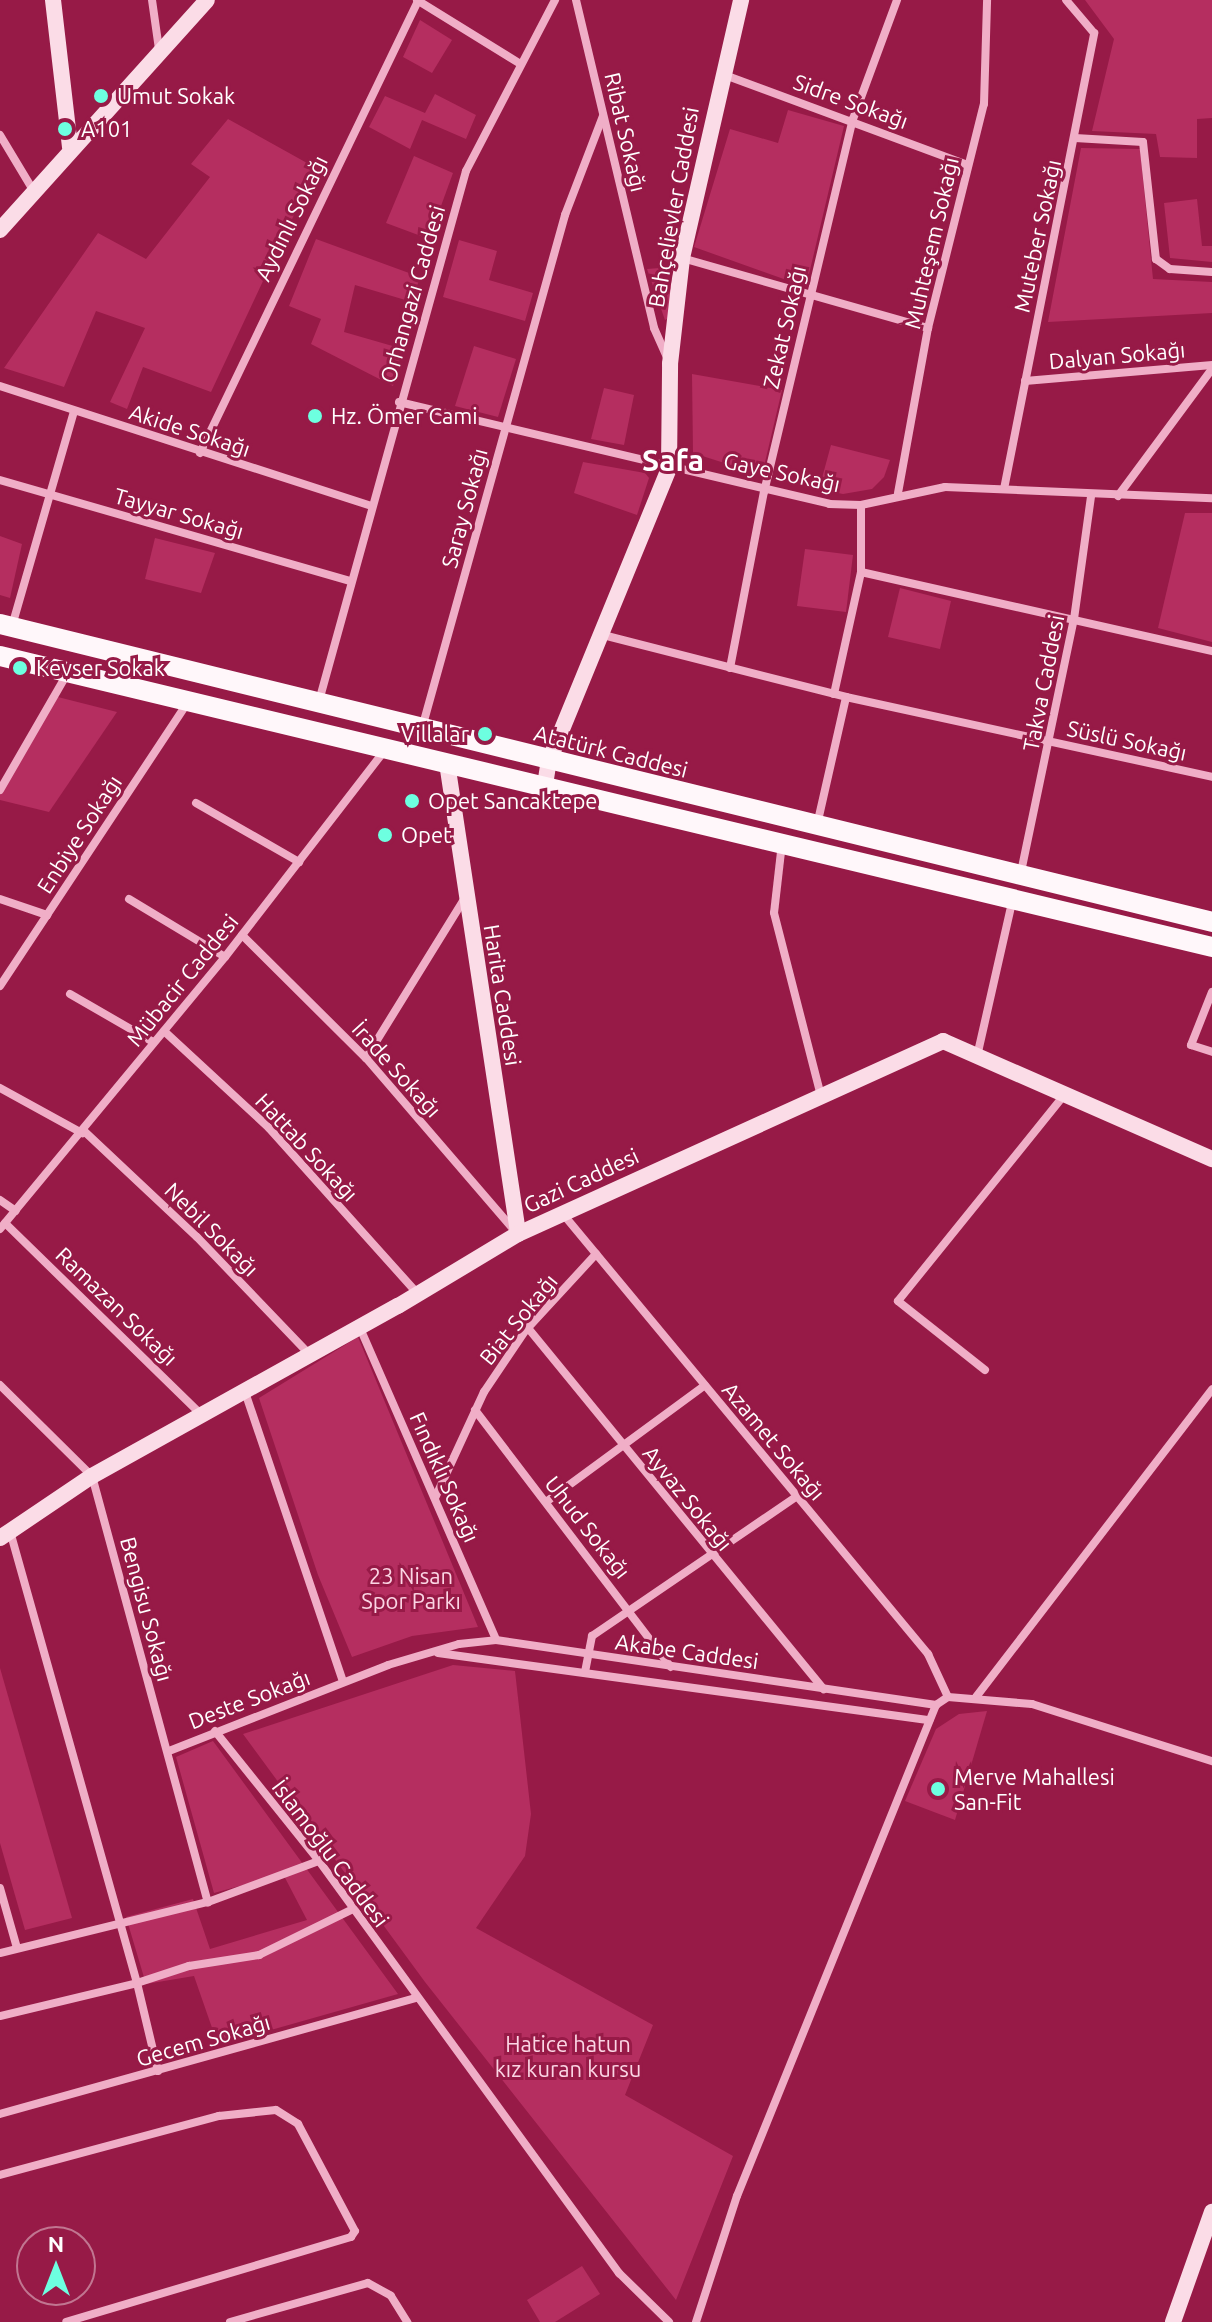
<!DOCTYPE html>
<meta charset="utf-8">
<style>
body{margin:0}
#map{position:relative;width:1212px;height:2322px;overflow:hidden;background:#971a47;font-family:Ubuntu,sans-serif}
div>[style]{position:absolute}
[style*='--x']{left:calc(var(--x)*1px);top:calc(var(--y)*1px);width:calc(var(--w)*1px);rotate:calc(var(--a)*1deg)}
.green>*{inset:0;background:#b52e60}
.street>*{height:8px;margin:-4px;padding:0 4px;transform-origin:4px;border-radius:4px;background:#f0aec7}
.secondary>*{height:16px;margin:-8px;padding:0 8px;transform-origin:8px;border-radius:8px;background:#fbdce7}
.primary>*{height:20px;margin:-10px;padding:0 10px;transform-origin:10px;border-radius:10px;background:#fff7fa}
.dots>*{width:22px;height:22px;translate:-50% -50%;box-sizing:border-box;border:4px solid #971a47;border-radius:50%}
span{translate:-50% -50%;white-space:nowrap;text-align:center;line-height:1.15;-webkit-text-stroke:6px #971a47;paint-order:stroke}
.poi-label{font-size:22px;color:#fff}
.left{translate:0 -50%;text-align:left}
.right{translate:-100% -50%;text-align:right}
.street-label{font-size:22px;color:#fff}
.park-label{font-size:22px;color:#fbd5e4}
.district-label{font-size:30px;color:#fff;font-weight:700}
.north{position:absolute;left:16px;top:2226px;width:80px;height:80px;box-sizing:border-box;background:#971a47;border:2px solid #c17691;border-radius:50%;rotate:0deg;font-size:22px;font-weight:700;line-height:32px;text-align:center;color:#fff}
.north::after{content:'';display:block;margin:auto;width:28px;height:36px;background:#6dffe0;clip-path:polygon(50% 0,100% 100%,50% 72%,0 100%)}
</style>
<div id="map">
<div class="green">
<div style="clip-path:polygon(1085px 0,1212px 0,1212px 118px,1197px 119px,1197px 158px,1160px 157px,1156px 134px,1092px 131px,1114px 39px)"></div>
<div style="clip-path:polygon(420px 20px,452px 40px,432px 73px,403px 57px)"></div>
<div style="clip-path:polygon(435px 94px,476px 115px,466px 139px,422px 120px,410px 149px,369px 127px,385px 96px,425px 113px)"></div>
<div style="clip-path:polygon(788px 110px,844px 126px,806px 287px,694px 247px,730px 129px,778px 143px)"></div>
<div style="clip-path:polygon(228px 119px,316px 168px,211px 392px,143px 367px,127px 409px,110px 402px,145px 328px,96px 311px,64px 387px,4px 368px,98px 233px,146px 259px,210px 177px,191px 164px)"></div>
<div style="clip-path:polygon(1081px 148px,1140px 149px,1153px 279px,1212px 282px,1212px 313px,1048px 322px)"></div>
<div style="clip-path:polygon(414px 156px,453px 173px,429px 239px,386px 223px)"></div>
<div style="clip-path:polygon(1197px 199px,1202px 246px,1212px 246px,1212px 262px,1170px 258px,1164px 203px)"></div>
<div style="clip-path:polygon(316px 239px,420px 277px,412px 302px,355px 285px,344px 332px,403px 349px,393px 386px,311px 344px,321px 319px,289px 306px)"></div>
<div style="clip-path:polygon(459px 240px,497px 251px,489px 280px,533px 293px,525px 321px,443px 297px)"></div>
<div style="clip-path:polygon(673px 267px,669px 318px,665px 320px,647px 269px)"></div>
<div style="clip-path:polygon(474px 346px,516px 359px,498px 417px,455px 406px)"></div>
<div style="clip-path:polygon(692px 374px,782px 390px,762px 475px,693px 453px)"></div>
<div style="clip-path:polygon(604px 388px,634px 395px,624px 445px,591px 439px)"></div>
<div style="clip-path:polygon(831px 445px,890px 460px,884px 477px,872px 489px,843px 494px,819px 489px)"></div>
<div style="clip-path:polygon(583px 462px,645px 473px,649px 478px,637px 515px,574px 493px)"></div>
<div style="clip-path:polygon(1185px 513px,1212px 513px,1212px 642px,1158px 628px)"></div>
<div style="clip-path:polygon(0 536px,22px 544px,10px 598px,0 595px)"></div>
<div style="clip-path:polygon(155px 538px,215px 553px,201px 593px,145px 579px)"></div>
<div style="clip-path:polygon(805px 549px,853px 555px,846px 612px,797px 606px)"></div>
<div style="clip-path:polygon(900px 588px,951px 601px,940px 649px,888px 637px)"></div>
<div style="clip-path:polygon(50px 695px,117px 712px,49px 812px,0 800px,0 795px)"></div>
<div style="clip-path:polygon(358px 1337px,478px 1627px,412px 1636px,352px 1657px,318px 1575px,259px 1398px)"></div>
<div style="clip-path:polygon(453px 1665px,515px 1671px,531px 1814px,525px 1856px,476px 1928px,653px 2025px,625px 2095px,733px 2156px,676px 2300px,425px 1982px,243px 1734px)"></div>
<div style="clip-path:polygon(0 1668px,72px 1918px,25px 1930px,0 1843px)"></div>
<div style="clip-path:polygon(987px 1711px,955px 1820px,905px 1801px,936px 1729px,959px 1714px)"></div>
<div style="clip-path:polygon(213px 1741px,398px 1994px,218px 2045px,194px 1976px,146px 1984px,126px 1917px,193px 1899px,210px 1949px,307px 1920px,283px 1874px,214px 1893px,176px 1757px)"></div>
<div style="clip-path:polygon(582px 2266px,600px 2294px,555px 2322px,540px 2322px,527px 2300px)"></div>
</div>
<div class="street">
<div style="--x:152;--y:0;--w:49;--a:81.9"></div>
<div style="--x:417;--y:0;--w:120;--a:31.7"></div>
<div style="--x:576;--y:0;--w:337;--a:76.6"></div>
<div style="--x:654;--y:328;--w:34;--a:66"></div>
<div style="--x:722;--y:74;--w:262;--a:20.3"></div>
<div style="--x:0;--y:135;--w:64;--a:59"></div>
<div style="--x:1075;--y:138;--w:68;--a:3.4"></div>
<div style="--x:1143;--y:142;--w:118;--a:83.7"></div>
<div style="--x:1156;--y:259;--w:17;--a:36"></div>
<div style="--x:1170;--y:269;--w:42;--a:4.1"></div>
<div style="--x:682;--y:258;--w:256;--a:15.9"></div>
<div style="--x:1025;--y:381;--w:188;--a:-4.9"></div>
<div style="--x:0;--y:386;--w:388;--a:17.9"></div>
<div style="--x:399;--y:402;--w:442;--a:13.3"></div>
<div style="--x:829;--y:504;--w:32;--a:2"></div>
<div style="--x:861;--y:505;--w:86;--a:-12.1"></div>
<div style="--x:945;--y:487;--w:267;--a:2.4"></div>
<div style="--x:200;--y:453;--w:502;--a:-64.25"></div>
<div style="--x:0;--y:480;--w:363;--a:16.1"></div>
<div style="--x:1004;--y:489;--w:465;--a:-78.8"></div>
<div style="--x:1094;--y:33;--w:43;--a:-130.3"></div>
<div style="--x:898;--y:493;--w:168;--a:-79.7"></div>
<div style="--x:928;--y:328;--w:231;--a:-76"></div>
<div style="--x:984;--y:104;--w:104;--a:-88.3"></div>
<div style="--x:1118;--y:496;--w:158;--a:-53.5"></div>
<div style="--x:861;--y:572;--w:360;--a:12.7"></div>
<div style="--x:12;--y:626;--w:224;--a:-73.9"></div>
<div style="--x:603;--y:635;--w:251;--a:14.3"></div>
<div style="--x:846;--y:697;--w:375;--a:12.3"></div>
<div style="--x:730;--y:668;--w:179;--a:-79.1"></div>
<div style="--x:764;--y:492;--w:383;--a:-76.6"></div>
<div style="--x:853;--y:119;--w:127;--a:-69.7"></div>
<div style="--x:834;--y:694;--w:125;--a:-77.5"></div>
<div style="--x:861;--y:572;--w:67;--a:-90"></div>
<div style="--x:319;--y:701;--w:550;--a:-74.5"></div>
<div style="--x:466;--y:171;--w:193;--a:-62.5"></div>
<div style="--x:422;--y:728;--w:533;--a:-74.42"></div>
<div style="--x:565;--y:215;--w:106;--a:-69"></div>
<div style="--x:0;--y:790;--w:136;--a:-60"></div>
<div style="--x:196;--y:803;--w:119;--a:29.8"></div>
<div style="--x:817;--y:825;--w:131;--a:-77.2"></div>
<div style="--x:782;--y:843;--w:70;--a:96.5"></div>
<div style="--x:774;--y:913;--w:189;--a:75.6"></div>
<div style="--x:1021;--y:872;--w:258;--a:-78.2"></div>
<div style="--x:1074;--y:619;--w:124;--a:-82.1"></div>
<div style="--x:0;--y:899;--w:50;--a:18.8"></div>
<div style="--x:129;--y:899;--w:112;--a:31.1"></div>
<div style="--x:242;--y:935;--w:175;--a:44.8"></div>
<div style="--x:366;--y:1058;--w:227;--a:49.3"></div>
<div style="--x:0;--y:986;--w:339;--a:-56.5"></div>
<div style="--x:1212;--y:992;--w:57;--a:111.6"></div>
<div style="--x:1191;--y:1045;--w:22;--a:18"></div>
<div style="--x:70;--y:994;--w:96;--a:30"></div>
<div style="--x:164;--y:1031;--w:143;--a:42.7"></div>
<div style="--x:269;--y:1128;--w:222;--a:48.1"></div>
<div style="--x:978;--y:1052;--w:154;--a:-77.2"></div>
<div style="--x:366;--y:1058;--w:188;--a:-58.3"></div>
<div style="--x:0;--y:1088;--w:94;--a:28.8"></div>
<div style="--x:84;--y:1131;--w:155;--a:43.2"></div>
<div style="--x:197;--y:1237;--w:163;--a:46.2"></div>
<div style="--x:0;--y:1200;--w:19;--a:35"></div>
<div style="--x:563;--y:1214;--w:572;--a:50.32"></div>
<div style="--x:928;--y:1654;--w:47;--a:65.1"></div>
<div style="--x:5;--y:1223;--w:275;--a:44.3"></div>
<div style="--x:0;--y:1229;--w:353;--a:-50.4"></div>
<div style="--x:225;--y:957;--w:262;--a:-52.3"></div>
<div style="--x:360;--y:1328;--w:340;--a:66.4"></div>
<div style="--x:528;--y:1328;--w:467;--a:50.7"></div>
<div style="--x:985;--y:1370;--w:111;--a:-141.6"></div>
<div style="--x:898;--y:1301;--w:265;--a:-51.1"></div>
<div style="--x:0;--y:1385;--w:129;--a:44.7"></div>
<div style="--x:92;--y:1476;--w:442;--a:74.8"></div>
<div style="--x:208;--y:1902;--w:118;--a:-20.3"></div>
<div style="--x:245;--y:1392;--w:306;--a:71.3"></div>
<div style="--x:475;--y:1410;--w:323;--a:52.7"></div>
<div style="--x:435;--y:1498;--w:117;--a:-65.2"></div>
<div style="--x:484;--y:1392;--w:73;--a:-56.1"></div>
<div style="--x:525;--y:1331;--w:105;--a:-47.3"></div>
<div style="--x:546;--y:1502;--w:197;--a:-36.3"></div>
<div style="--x:438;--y:1653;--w:496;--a:7.8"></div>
<div style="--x:585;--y:1672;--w:37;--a:-79"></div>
<div style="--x:592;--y:1636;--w:248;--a:-34.3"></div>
<div style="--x:976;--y:1697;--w:388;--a:-52.5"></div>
<div style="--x:215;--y:1731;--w:166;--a:51.3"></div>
<div style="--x:319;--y:1861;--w:510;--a:53.94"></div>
<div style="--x:619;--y:2273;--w:70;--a:44.4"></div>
<div style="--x:169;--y:1751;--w:235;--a:-21.4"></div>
<div style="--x:388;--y:1665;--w:74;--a:-16.5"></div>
<div style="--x:459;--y:1644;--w:37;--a:-6"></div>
<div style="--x:496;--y:1640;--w:445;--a:8.4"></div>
<div style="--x:0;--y:1888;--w:62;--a:74.2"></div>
<div style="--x:0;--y:1953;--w:214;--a:-13.8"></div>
<div style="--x:0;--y:2016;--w:141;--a:-13.5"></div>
<div style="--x:137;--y:1983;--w:469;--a:-105.7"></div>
<div style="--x:158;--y:2071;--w:90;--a:-103.4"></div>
<div style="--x:137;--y:1983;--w:55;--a:-18.1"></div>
<div style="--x:189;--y:1966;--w:71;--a:-8.9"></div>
<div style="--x:259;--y:1955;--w:105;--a:-26.1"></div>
<div style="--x:0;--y:2114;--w:432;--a:-15.6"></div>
<div style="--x:0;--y:2175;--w:227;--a:-15.1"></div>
<div style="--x:219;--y:2116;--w:57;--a:-6"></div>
<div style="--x:276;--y:2110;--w:26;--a:32"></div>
<div style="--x:298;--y:2124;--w:121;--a:62"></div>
<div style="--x:355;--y:2231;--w:7;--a:124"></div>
<div style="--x:351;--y:2237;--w:297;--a:163.4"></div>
<div style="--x:230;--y:2322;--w:143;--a:-15.8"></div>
<div style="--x:368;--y:2283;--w:26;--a:29"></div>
<div style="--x:391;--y:2296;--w:31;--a:58"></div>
<div style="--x:696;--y:2322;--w:133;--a:-72"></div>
<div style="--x:737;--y:2196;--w:530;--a:-67.94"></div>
<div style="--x:936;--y:1705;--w:14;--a:-34"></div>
<div style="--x:948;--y:1697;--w:84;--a:4.8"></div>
<div style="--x:1032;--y:1704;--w:189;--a:17.6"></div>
</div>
<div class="secondary">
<div style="--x:53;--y:0;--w:148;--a:83.4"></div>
<div style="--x:0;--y:230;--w:309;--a:-48"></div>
<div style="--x:447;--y:763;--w:476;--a:81.4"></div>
<div style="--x:545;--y:785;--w:24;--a:-81"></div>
<div style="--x:549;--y:761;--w:317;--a:-67.7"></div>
<div style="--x:669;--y:468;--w:104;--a:-89.4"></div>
<div style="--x:670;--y:364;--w:107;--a:-83.5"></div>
<div style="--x:682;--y:258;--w:265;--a:-77.1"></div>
<div style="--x:0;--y:1538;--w:111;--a:-34"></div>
<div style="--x:92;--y:1476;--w:350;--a:-29.1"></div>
<div style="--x:398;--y:1306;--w:140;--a:-31"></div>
<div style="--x:518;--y:1234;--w:467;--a:-24.4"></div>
<div style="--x:943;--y:1041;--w:294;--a:23.7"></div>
<div style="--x:1173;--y:2322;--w:117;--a:-70.5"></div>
</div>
<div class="primary">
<div style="--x:0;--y:624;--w:1248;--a:13.81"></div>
<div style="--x:0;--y:656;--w:1246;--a:13.5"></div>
</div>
<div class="dots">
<div style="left:101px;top:96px;background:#6dffe0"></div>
<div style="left:65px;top:129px;background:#6dffe0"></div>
<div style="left:315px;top:416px;background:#6dffe0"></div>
<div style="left:20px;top:668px;background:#6dffe0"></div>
<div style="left:485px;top:734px;background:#6dffe0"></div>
<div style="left:412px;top:801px;background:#6dffe0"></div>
<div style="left:385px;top:835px;background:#6dffe0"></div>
<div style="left:938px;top:1789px;background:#6dffe0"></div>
</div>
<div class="poi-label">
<span class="left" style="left:117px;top:96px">Umut Sokak</span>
<span class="left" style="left:81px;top:129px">A101</span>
<span class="left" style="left:331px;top:416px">Hz. Ömer Cami</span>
<span class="left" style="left:36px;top:668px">Kevser Sokak</span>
<span class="right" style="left:469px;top:734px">Villalar</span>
<span class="left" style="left:428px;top:801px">Opet Sancaktepe</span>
<span class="left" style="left:401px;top:835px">Opet</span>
<span class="left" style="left:954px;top:1789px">Merve Mahallesi<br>San-Fit</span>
</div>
<div class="street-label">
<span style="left:851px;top:101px;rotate:20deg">Sidre Sokağı</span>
<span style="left:626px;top:132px;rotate:77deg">Ribat Sokağı</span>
<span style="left:673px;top:207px;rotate:-80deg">Bahçelievler Caddesi</span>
<span style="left:291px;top:218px;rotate:-64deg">Aydınlı Sokağı</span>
<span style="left:1037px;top:236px;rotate:-78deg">Muteber Sokağı</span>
<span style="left:931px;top:243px;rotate:-77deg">Muhteşem Sokağı</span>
<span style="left:412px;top:294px;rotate:-74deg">Orhangazi Caddesi</span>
<span style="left:784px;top:327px;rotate:-77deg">Zekat Sokağı</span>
<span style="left:1117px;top:355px;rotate:-5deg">Dalyan Sokağı</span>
<span style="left:190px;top:430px;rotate:18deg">Akide Sokağı</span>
<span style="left:782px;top:472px;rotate:12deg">Gaye Sokağı</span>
<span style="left:464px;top:508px;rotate:-75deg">Saray Sokağı</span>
<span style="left:179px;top:513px;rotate:16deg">Tayyar Sokağı</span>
<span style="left:1043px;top:683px;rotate:-79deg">Takva Caddesi</span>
<span style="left:1127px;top:740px;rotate:12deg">Süslü Sokağı</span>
<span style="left:611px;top:751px;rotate:14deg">Atatürk Caddesi</span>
<span style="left:79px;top:834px;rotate:-57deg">Enbiye Sokağı</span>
<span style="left:182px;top:980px;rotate:-51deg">Mübacir Caddesi</span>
<span style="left:503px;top:995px;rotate:81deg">Harita Caddesi</span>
<span style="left:397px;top:1069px;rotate:48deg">İrade Sokağı</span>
<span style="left:307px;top:1147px;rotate:47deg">Hattab Sokağı</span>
<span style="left:581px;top:1180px;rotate:-25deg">Gazi Caddesi</span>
<span style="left:212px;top:1229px;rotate:45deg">Nebil Sokağı</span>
<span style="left:117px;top:1306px;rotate:44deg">Ramazan Sokağı</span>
<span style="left:518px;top:1319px;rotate:-51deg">Biat Sokağı</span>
<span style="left:774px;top:1441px;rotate:50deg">Azamet Sokağı</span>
<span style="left:445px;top:1477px;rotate:66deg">Fındıklı Sokağı</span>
<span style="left:688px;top:1498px;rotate:51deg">Ayvaz Sokağı</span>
<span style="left:588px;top:1527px;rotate:52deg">Uhud Sokağı</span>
<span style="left:147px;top:1609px;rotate:75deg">Bengisu Sokağı</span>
<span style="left:687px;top:1651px;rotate:8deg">Akabe Caddesi</span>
<span style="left:249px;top:1699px;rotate:-21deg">Deste Sokağı</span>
<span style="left:331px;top:1853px;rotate:53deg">İslamoğlu Caddesi</span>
<span style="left:203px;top:2040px;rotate:-16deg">Gecem Sokağı</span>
</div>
<div class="park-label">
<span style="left:411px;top:1588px">23 Nisan<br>Spor Parkı</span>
<span style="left:568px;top:2056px">Hatice hatun<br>kız kuran kursu</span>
</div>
<div class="district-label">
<span style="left:673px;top:460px">Safa</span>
</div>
<div class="north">N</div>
</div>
